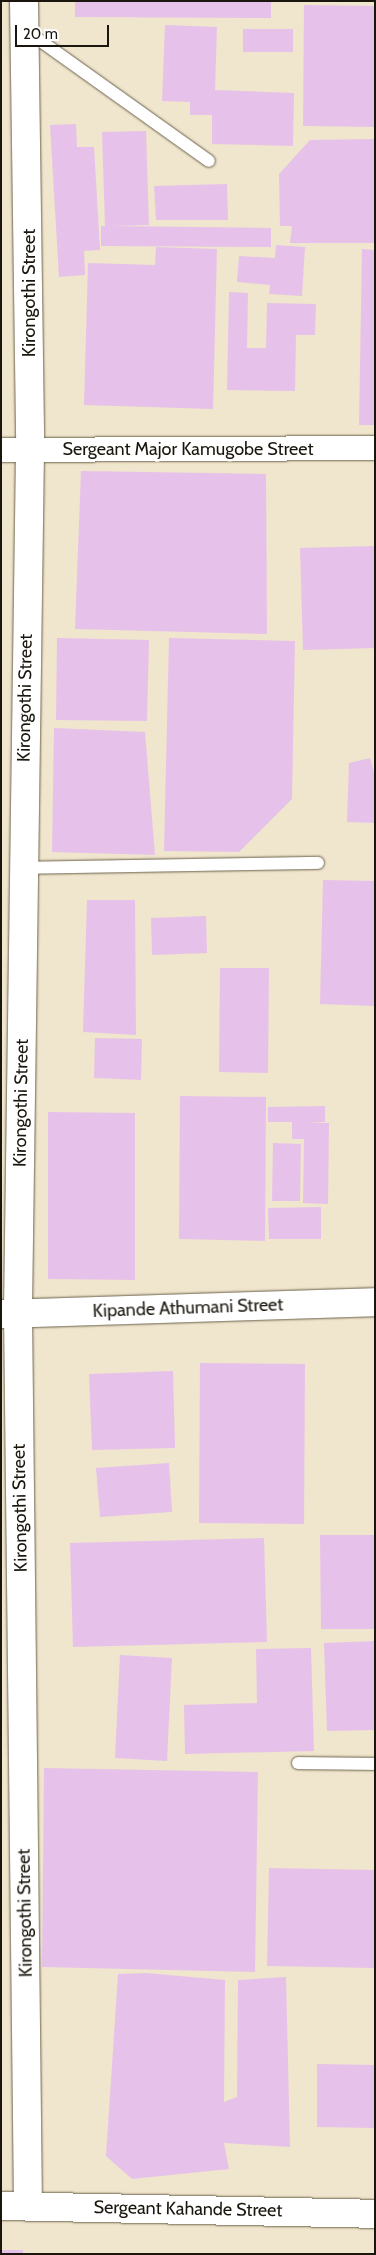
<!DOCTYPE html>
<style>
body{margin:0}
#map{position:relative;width:376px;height:2255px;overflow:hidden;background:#f0e5cd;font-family:Cabin,sans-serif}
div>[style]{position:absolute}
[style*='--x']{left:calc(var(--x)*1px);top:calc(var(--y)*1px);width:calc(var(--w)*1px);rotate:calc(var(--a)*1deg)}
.building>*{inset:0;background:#e6c2ea}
.roads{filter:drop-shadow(0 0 1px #6b624c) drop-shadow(0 0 1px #6b624c)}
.service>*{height:12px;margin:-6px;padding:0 6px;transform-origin:6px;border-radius:6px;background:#fff}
.minor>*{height:24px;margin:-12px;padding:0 12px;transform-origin:12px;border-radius:12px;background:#fff}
.tertiary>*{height:28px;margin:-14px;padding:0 14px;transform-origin:14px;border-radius:14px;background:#fff}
span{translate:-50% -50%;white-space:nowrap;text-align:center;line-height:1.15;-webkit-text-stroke:5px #fff;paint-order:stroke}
.street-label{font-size:18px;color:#1a160d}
.frame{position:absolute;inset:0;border:2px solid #1a160d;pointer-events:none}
.scale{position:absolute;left:15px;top:25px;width:94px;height:22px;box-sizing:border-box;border:2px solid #1a160d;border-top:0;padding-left:6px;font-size:15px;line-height:18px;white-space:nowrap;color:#1a160d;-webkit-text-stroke:4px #fff;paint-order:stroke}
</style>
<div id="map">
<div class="building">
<div style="clip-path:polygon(75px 1px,271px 1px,271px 18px,75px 17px)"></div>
<div style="clip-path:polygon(304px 5px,375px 6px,375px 127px,303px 126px)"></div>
<div style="clip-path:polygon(165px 25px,217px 27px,215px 90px,294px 93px,293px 146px,212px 144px,212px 115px,190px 115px,190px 102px,162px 101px)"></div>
<div style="clip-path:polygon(243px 29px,293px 29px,293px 52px,243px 52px)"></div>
<div style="clip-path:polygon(76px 124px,77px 147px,94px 147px,100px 250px,84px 251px,85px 275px,59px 277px,50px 125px)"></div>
<div style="clip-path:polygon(146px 131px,149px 225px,111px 226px,271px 228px,271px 247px,101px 246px,101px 226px,105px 226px,102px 132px)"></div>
<div style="clip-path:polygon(375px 139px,375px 243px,290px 243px,292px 226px,280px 226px,279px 174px,310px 140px)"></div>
<div style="clip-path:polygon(227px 184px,228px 220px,156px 220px,154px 186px)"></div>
<div style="clip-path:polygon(276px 245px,305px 247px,302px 296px,269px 294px,270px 285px,237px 282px,239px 256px,275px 258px)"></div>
<div style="clip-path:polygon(156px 247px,217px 249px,213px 409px,84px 405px,88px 263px,155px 265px)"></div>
<div style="clip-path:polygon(362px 249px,375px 250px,375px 425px,359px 425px)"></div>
<div style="clip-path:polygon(229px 292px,248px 293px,247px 348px,266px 348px,267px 303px,316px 304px,315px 335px,296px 335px,295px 391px,227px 390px)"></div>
<div style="clip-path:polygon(81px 471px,266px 474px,267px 634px,75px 629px)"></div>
<div style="clip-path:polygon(375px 546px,375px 648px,303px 650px,300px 548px)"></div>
<div style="clip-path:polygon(57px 638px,149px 640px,147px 721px,56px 720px)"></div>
<div style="clip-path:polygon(169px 638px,295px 641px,292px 799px,239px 852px,164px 851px)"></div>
<div style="clip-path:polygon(54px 728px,145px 732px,155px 855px,52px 852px)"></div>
<div style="clip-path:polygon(370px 758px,375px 776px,375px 823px,347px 822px,349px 763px)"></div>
<div style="clip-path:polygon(323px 880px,375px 881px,375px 1006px,320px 1004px)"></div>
<div style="clip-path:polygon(87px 900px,135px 900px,136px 1035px,83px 1032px)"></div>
<div style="clip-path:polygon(206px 916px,207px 953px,152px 955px,151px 918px)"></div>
<div style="clip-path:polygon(220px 968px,269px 968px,268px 1073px,219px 1072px)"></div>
<div style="clip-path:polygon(95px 1038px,142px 1039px,141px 1080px,94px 1078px)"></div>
<div style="clip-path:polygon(180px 1096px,266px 1097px,265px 1241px,179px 1239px)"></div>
<div style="clip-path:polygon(325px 1106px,325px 1122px,306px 1123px,329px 1123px,328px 1204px,303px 1203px,304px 1139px,292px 1139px,292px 1122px,268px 1122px,268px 1107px)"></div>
<div style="clip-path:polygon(48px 1112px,135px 1113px,135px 1280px,48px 1279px)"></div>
<div style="clip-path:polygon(273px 1143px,301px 1144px,300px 1201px,272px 1201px)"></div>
<div style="clip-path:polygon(321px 1207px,321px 1239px,269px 1239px,268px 1208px)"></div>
<div style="clip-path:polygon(200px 1363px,305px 1364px,304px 1524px,199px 1523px)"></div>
<div style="clip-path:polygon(173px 1371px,175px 1448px,92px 1450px,89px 1374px)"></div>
<div style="clip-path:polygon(169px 1463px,172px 1512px,100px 1517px,96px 1468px)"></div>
<div style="clip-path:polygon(320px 1535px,375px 1535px,375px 1629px,321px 1629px)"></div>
<div style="clip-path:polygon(264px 1538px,267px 1642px,73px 1647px,70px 1543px)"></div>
<div style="clip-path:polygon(375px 1641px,375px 1730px,327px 1731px,324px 1643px)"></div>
<div style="clip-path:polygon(311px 1648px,314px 1751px,185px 1754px,184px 1705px,257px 1703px,256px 1649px)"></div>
<div style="clip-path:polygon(120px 1655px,172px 1658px,167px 1761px,115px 1758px)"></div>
<div style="clip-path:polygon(44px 1768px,258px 1772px,255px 1972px,42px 1967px)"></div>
<div style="clip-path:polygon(269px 1868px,375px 1870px,375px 1968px,267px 1966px)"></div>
<div style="clip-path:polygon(146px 1973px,225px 1980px,224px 2102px,237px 2097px,238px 1980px,286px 1977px,290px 2147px,224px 2143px,229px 2169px,132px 2179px,106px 2156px,118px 1974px)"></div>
<div style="clip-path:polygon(317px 2064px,375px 2065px,375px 2128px,317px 2127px)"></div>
<div style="clip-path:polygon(1px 2250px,23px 2250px,23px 2254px,1px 2254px)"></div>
</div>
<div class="roads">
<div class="service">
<div style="--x:24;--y:29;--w:227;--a:35.5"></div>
<div style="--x:21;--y:868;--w:297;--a:-1"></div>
<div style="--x:298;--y:1763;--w:77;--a:0.7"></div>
</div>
<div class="minor">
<div style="--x:1;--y:450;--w:374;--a:-0.3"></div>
</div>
<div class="tertiary">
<div style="--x:24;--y:1;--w:449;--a:89.2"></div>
<div style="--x:30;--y:450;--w:863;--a:90.8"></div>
<div style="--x:18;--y:1313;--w:892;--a:89.36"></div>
<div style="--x:1;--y:1314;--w:374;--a:-1.8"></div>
<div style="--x:1;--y:2206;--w:374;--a:1.2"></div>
</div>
</div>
<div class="street-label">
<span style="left:29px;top:293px;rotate:-90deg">Kirongothi Street</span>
<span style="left:188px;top:449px">Sergeant Major Kamugobe Street</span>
<span style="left:25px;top:698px;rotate:-89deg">Kirongothi Street</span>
<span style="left:21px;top:1103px;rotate:-89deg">Kirongothi Street</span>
<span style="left:188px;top:1308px;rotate:-2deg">Kipande Athumani Street</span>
<span style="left:20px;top:1508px;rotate:-91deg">Kirongothi Street</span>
<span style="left:25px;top:1913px;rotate:-91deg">Kirongothi Street</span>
<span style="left:188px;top:2209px;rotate:1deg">Sergeant Kahande Street</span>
</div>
<div class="frame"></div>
<div class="scale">20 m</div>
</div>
